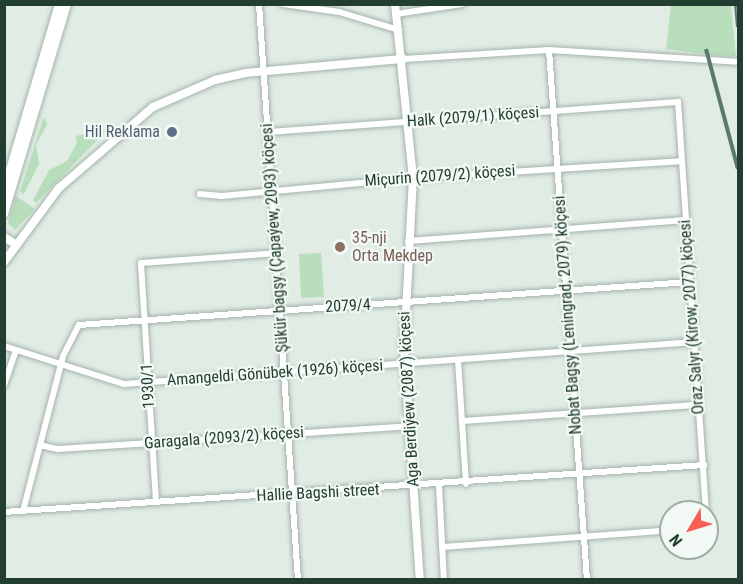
<!DOCTYPE html>
<meta charset="utf-8">
<style>
body{margin:0}
#map{position:relative;width:743px;height:584px;overflow:hidden;background:#e1ece5;font-family:"Roboto Condensed",sans-serif}
div>[style]{position:absolute}
[style*='--x']{left:calc(var(--x)*1px);top:calc(var(--y)*1px);width:calc(var(--w)*1px);rotate:calc(var(--a)*1deg)}
.green>*{inset:0;background:#b9debc}
.roads{filter:drop-shadow(0 0 2px #a4b4ab) drop-shadow(0 0 2px #a4b4ab)}
.street>*{height:6px;margin:-3px;padding:0 3px;transform-origin:3px;border-radius:3px;background:#fff}
.secondary>*{height:8px;margin:-4px;padding:0 4px;transform-origin:4px;border-radius:4px;background:#fff}
.rail>*{height:4px;margin-top:-2px;transform-origin:0;background:repeating-linear-gradient(90deg,#f2f9f4 0 4.5px,#5b796b 0 9px);box-sizing:border-box;border-block:2px solid #5b796b}
.dots>*{width:16px;height:16px;translate:-50% -50%;box-sizing:border-box;border:3px solid #f2f9f4;border-radius:50%}
span{translate:-50% -50%;white-space:nowrap;text-align:center;line-height:1.15;-webkit-text-stroke:4.5px #f2f9f4;paint-order:stroke}
.street-label{font-size:16px;color:#213e30}
.service-label{font-size:16px;color:#4e5e75}
.right{translate:-100% -50%;text-align:right}
.education-label{font-size:16px;color:#785e54}
.left{translate:0 -50%;text-align:left}
.frame{position:absolute;inset:0;border:6px solid #213e30;pointer-events:none}
.north{position:absolute;left:659px;top:500px;width:60px;height:60px;box-sizing:border-box;background:#f2f9f4;border:2px solid #9eaea6;border-radius:50%;rotate:232deg;font-size:16px;font-weight:700;line-height:24px;text-align:center;color:#213e30}
.north::after{content:'';display:block;margin:auto;width:21px;height:27px;background:#f75e55;clip-path:polygon(50% 0,100% 100%,50% 72%,0 100%)}
</style>
<div id="map">
<div class="green">
<div style="clip-path:polygon(671px 5px,731px 5px,736px 56px,709px 55px,707px 47px,706px 54px,666px 49px)"></div>
<div style="clip-path:polygon(45px 118px,47px 125px,36px 145px,39px 164px,24px 194px,20px 192px,43px 119px)"></div>
<div style="clip-path:polygon(103px 129px,105px 132px,36px 203px,33px 200px,49px 170px,67px 161px,77px 143px,76px 136px)"></div>
<div style="clip-path:polygon(16px 196px,35px 209px,15px 230px,8px 223px)"></div>
<div style="clip-path:polygon(321px 253px,324px 297px,301px 298px,299px 254px)"></div>
</div>
<div class="roads">
<div class="street">
<div style="--x:259;--y:4;--w:577;--a:86.13"></div>
<div style="--x:283;--y:4;--w:57;--a:8.1"></div>
<div style="--x:339;--y:12;--w:63;--a:16.7"></div>
<div style="--x:396;--y:14;--w:67;--a:-8.6"></div>
<div style="--x:549;--y:50;--w:531;--a:85.9"></div>
<div style="--x:403;--y:59;--w:146;--a:-3.5"></div>
<div style="--x:549;--y:50;--w:189;--a:3.6"></div>
<div style="--x:268;--y:132;--w:411;--a:-4.2"></div>
<div style="--x:678;--y:102;--w:431;--a:86.1"></div>
<div style="--x:200;--y:194;--w:22;--a:5"></div>
<div style="--x:222;--y:196;--w:192;--a:-5.4"></div>
<div style="--x:413;--y:178;--w:268;--a:-3.6"></div>
<div style="--x:408;--y:241;--w:279;--a:-4.3"></div>
<div style="--x:4;--y:346;--w:126;--a:17.6"></div>
<div style="--x:124;--y:384;--w:572;--a:-4.21"></div>
<div style="--x:458;--y:360;--w:124;--a:86.3"></div>
<div style="--x:4;--y:385;--w:37;--a:-71"></div>
<div style="--x:462;--y:421;--w:238;--a:-3.9"></div>
<div style="--x:40;--y:445;--w:18;--a:13"></div>
<div style="--x:58;--y:449;--w:352;--a:-3.7"></div>
<div style="--x:439;--y:486;--w:94;--a:87"></div>
<div style="--x:156;--y:502;--w:239;--a:-93.6"></div>
<div style="--x:141;--y:263;--w:135;--a:-4.2"></div>
<div style="--x:23;--y:511;--w:160;--a:-75.5"></div>
<div style="--x:63;--y:356;--w:35;--a:-63"></div>
<div style="--x:79;--y:325;--w:612;--a:-4.03"></div>
<div style="--x:4;--y:512;--w:702;--a:-3.84"></div>
<div style="--x:442;--y:547;--w:230;--a:-4.2"></div>
</div>
<div class="secondary">
<div style="--x:395;--y:4;--w:175;--a:84.1"></div>
<div style="--x:413;--y:178;--w:170;--a:93"></div>
<div style="--x:404;--y:348;--w:233;--a:86.1"></div>
<div style="--x:4;--y:190;--w:194;--a:-73.5"></div>
<div style="--x:4;--y:214;--w:219;--a:-73.3"></div>
<div style="--x:4;--y:237;--w:15;--a:32"></div>
<div style="--x:4;--y:262;--w:92;--a:-53.4"></div>
<div style="--x:59;--y:188;--w:124;--a:-40.8"></div>
<div style="--x:153;--y:107;--w:68;--a:-23.5"></div>
<div style="--x:215;--y:80;--w:32;--a:-13"></div>
<div style="--x:246;--y:73;--w:158;--a:-5.1"></div>
</div>
</div>
<div class="rail">
<div style="--x:736;--y:4;--w:23;--a:85"></div>
<div style="--x:706;--y:49;--w:124;--a:75.1"></div>
</div>
<div class="dots">
<div style="left:172px;top:132px;background:#5c6f8a"></div>
<div style="left:340px;top:247px;background:#8d6e63"></div>
</div>
<div class="street-label">
<span style="left:473px;top:117px;rotate:-4deg">Halk (2079/1) köçesi</span>
<span style="left:440px;top:176px;rotate:-4deg">Miçurin (2079/2) köçesi</span>
<span style="left:275px;top:238px;rotate:-94deg">Şükür bagşy (Çapaýew, 2093) köçesi</span>
<span style="left:348px;top:306px;rotate:-3deg">2079/4</span>
<span style="left:568px;top:315px;rotate:-94deg">Nobat Bagşy (Leningrad, 2079) köçesi</span>
<span style="left:692px;top:317px;rotate:-94deg">Oraz Salyr (Kirow, 2077) köçesi</span>
<span style="left:275px;top:373px;rotate:-4deg">Amangeldi Gönübek (1926) köçesi</span>
<span style="left:148px;top:386px;rotate:-93deg">1930/1</span>
<span style="left:409px;top:399px;rotate:-93deg">Aga Berdiýew (2087) köçesi</span>
<span style="left:224px;top:438px;rotate:-4deg">Garagala (2093/2) köçesi</span>
<span style="left:318px;top:493px;rotate:-3deg">Hallie Bagshi street</span>
</div>
<div class="service-label">
<span class="right" style="left:160px;top:132px">Hil Reklama</span>
</div>
<div class="education-label">
<span class="left" style="left:352px;top:247px">35-nji<br>Orta Mekdep</span>
</div>
<div class="frame"></div>
<div class="north">N</div>
</div>
